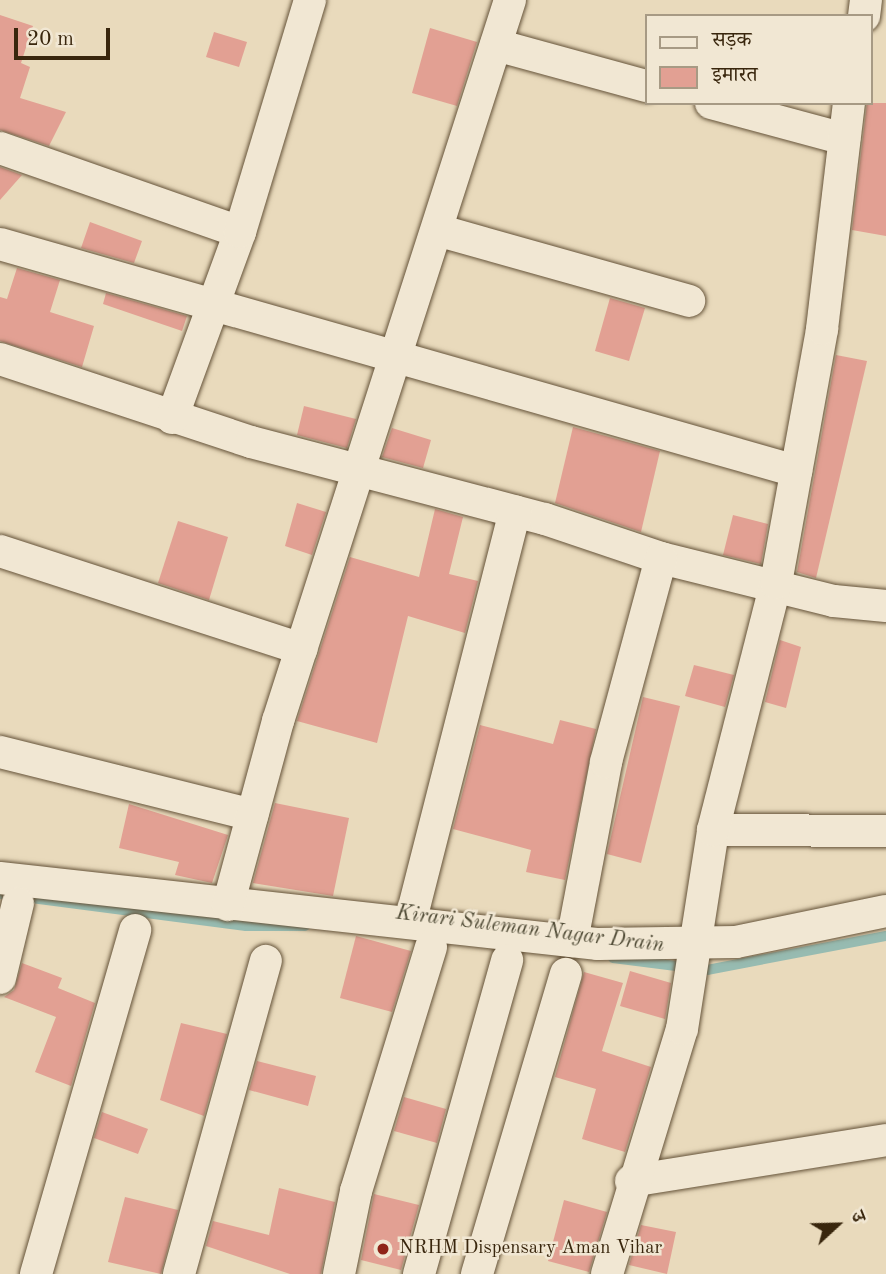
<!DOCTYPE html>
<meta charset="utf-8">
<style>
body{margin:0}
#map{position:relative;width:886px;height:1274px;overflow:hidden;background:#e9dabc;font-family:"Old Standard TT","Noto Serif Devanagari",serif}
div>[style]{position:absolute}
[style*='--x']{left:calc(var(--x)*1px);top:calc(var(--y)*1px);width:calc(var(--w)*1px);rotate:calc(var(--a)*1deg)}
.stream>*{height:10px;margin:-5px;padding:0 5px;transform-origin:5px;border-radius:5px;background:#97bbb1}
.building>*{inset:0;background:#e2a093}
.roads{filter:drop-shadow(0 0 2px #655339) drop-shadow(0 0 2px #655339)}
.minor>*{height:32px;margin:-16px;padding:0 16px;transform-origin:16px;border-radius:16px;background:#f1e7d3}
.dots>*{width:19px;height:19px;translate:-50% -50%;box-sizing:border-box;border:4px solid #f1e7d3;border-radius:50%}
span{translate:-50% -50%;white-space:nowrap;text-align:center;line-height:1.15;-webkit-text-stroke:5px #f1e7d3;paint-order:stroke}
.poi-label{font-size:19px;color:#39260d}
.left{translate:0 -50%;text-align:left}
.water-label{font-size:21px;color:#504b36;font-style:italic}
.legend{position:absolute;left:645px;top:14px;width:228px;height:91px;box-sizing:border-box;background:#f1e7d3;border:2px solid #a79a84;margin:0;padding:9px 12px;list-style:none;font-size:21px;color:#39260d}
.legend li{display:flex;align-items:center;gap:14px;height:35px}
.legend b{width:35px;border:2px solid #a79a84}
.north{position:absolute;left:802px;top:1190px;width:70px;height:70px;-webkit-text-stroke:5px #f1e7d3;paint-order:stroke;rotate:68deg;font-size:19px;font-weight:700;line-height:28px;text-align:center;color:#39260d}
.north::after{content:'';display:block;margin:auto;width:24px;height:32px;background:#39260d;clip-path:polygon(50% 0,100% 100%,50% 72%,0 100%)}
.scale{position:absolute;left:14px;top:28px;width:96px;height:32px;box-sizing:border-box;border:4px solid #39260d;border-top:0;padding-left:9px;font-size:21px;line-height:24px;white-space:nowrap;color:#39260d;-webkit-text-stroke:5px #f1e7d3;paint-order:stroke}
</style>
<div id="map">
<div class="stream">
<div style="--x:0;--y:894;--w:248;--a:7.4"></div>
<div style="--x:246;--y:926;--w:59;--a:0"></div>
<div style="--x:613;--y:958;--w:95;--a:7.3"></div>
<div style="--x:707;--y:970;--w:182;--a:-10.8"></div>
</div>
<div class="building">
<div style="clip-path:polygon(0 15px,33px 26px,21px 63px,30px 67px,20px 98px,66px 112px,49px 146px,0 130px)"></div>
<div style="clip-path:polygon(430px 28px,477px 42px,457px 106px,412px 93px)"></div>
<div style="clip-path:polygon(214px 32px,247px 42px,239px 67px,206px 57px)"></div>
<div style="clip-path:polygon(867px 103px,886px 103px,886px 236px,852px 230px)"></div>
<div style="clip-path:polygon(0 167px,22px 175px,0 200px)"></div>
<div style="clip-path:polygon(90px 222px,142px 241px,134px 263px,81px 248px)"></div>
<div style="clip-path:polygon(17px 268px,60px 280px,50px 312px,94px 326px,82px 367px,0 341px,0 297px,7px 299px)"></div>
<div style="clip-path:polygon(106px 293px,187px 316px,182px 331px,103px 304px)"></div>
<div style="clip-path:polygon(610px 298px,645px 308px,629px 361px,595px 351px)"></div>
<div style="clip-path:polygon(836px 355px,867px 361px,816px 578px,797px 572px)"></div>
<div style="clip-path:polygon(304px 406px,356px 419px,347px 448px,297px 435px)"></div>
<div style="clip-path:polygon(573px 427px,660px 451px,641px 532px,555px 503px)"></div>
<div style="clip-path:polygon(392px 428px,431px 440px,423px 468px,382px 457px)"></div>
<div style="clip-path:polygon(297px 503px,326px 512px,312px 555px,285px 546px)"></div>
<div style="clip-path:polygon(435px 509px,463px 517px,449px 574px,478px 581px,465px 633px,408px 616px,377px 743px,297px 721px,350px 557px,419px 577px)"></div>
<div style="clip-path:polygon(733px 515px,768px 524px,761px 564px,723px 555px)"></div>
<div style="clip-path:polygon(178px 521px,228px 537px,209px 600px,158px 583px)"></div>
<div style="clip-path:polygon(780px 640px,801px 647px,786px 708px,765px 702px)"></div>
<div style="clip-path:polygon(694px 665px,734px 675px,725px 707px,685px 696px)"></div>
<div style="clip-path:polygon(643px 697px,680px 706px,641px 863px,607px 854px)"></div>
<div style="clip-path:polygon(560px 720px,596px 729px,565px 880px,526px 872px,531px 850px,453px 829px,480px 725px,553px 744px)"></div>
<div style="clip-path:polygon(275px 803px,349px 818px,333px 896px,253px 883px)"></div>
<div style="clip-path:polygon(129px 804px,228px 835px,212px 883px,175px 875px,179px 862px,119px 848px)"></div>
<div style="clip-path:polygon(356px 936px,411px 951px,392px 1012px,340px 998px)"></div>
<div style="clip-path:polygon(22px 963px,62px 978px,58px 988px,95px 1003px,71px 1086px,35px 1072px,56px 1017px,4px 997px,14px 990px)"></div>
<div style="clip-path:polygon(630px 971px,671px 983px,665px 1019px,620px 1006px)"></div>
<div style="clip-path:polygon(584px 972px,623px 983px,602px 1051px,651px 1067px,625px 1152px,582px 1139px,596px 1089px,555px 1077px)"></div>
<div style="clip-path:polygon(181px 1023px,227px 1034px,204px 1116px,160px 1100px)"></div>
<div style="clip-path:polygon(257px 1061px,316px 1076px,308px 1106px,249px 1090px)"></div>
<div style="clip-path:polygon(404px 1097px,446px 1109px,437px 1143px,394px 1131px)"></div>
<div style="clip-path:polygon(102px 1112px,148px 1129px,138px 1154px,94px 1138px)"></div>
<div style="clip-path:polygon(279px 1188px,335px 1202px,321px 1274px,290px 1274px,206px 1246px,213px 1221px,269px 1235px)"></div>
<div style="clip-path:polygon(374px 1194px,419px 1205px,401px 1270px,361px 1260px)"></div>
<div style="clip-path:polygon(125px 1197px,178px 1210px,161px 1274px,108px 1262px)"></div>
<div style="clip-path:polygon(564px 1200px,607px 1212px,589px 1272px,548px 1261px)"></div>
<div style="clip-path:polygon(641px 1225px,676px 1232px,667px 1274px,629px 1265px)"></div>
</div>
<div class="roads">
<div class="minor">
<div style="--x:864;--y:16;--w:16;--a:-83"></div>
<div style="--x:496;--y:45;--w:156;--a:15.3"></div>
<div style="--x:711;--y:103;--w:138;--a:15.1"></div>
<div style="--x:0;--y:148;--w:254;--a:19.3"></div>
<div style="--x:437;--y:230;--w:262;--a:15.7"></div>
<div style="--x:0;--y:244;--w:828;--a:15.92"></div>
<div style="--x:0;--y:359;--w:264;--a:18.3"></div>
<div style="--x:251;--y:442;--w:304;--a:14.7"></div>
<div style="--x:545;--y:519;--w:122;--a:18.6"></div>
<div style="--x:661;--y:558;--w:178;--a:14"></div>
<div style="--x:834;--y:601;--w:52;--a:5.5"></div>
<div style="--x:172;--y:418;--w:198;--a:-69.9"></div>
<div style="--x:240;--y:232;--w:242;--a:-73.2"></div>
<div style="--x:0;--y:551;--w:317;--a:18"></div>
<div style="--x:0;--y:752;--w:260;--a:14"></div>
<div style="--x:713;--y:830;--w:173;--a:0.3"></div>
<div style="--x:0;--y:878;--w:602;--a:6.3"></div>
<div style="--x:598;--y:944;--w:138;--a:-0.8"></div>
<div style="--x:736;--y:942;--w:153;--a:-11.7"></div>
<div style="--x:228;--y:905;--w:191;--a:-74.8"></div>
<div style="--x:278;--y:721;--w:757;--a:-72.16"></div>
<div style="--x:410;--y:923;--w:425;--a:-75.7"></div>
<div style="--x:572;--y:941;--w:182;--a:-79.2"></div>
<div style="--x:606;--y:762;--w:211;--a:-74.9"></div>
<div style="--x:0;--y:978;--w:77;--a:-76.5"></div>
<div style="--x:631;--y:1181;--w:258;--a:-9.1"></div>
<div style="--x:36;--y:1274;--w:358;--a:-73.9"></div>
<div style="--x:179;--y:1274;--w:325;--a:-74.5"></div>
<div style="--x:339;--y:1274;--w:85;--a:-78.4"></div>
<div style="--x:356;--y:1191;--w:255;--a:-72.9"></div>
<div style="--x:419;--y:1274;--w:326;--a:-74.3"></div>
<div style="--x:477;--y:1274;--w:313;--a:-73.5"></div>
<div style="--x:607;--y:1274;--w:256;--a:-73"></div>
<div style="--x:682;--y:1029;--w:201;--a:-81.1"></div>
<div style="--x:713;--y:830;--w:255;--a:-75.7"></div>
<div style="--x:776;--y:583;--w:258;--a:-79.7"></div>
<div style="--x:822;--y:329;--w:228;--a:-83.2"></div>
</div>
</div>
<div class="dots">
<div style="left:383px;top:1249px;background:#8f2418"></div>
</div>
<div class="poi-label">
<span class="left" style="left:399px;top:1249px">NRHM Dispensary Aman Vihar</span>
</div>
<div class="water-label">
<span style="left:530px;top:930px;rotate:7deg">Kirari Suleman Nagar Drain</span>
</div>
<ul class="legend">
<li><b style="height:9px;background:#f1e7d3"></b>सड़क</li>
<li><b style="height:19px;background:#e2a093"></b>इमारत</li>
</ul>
<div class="north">उ</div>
<div class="scale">20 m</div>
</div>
